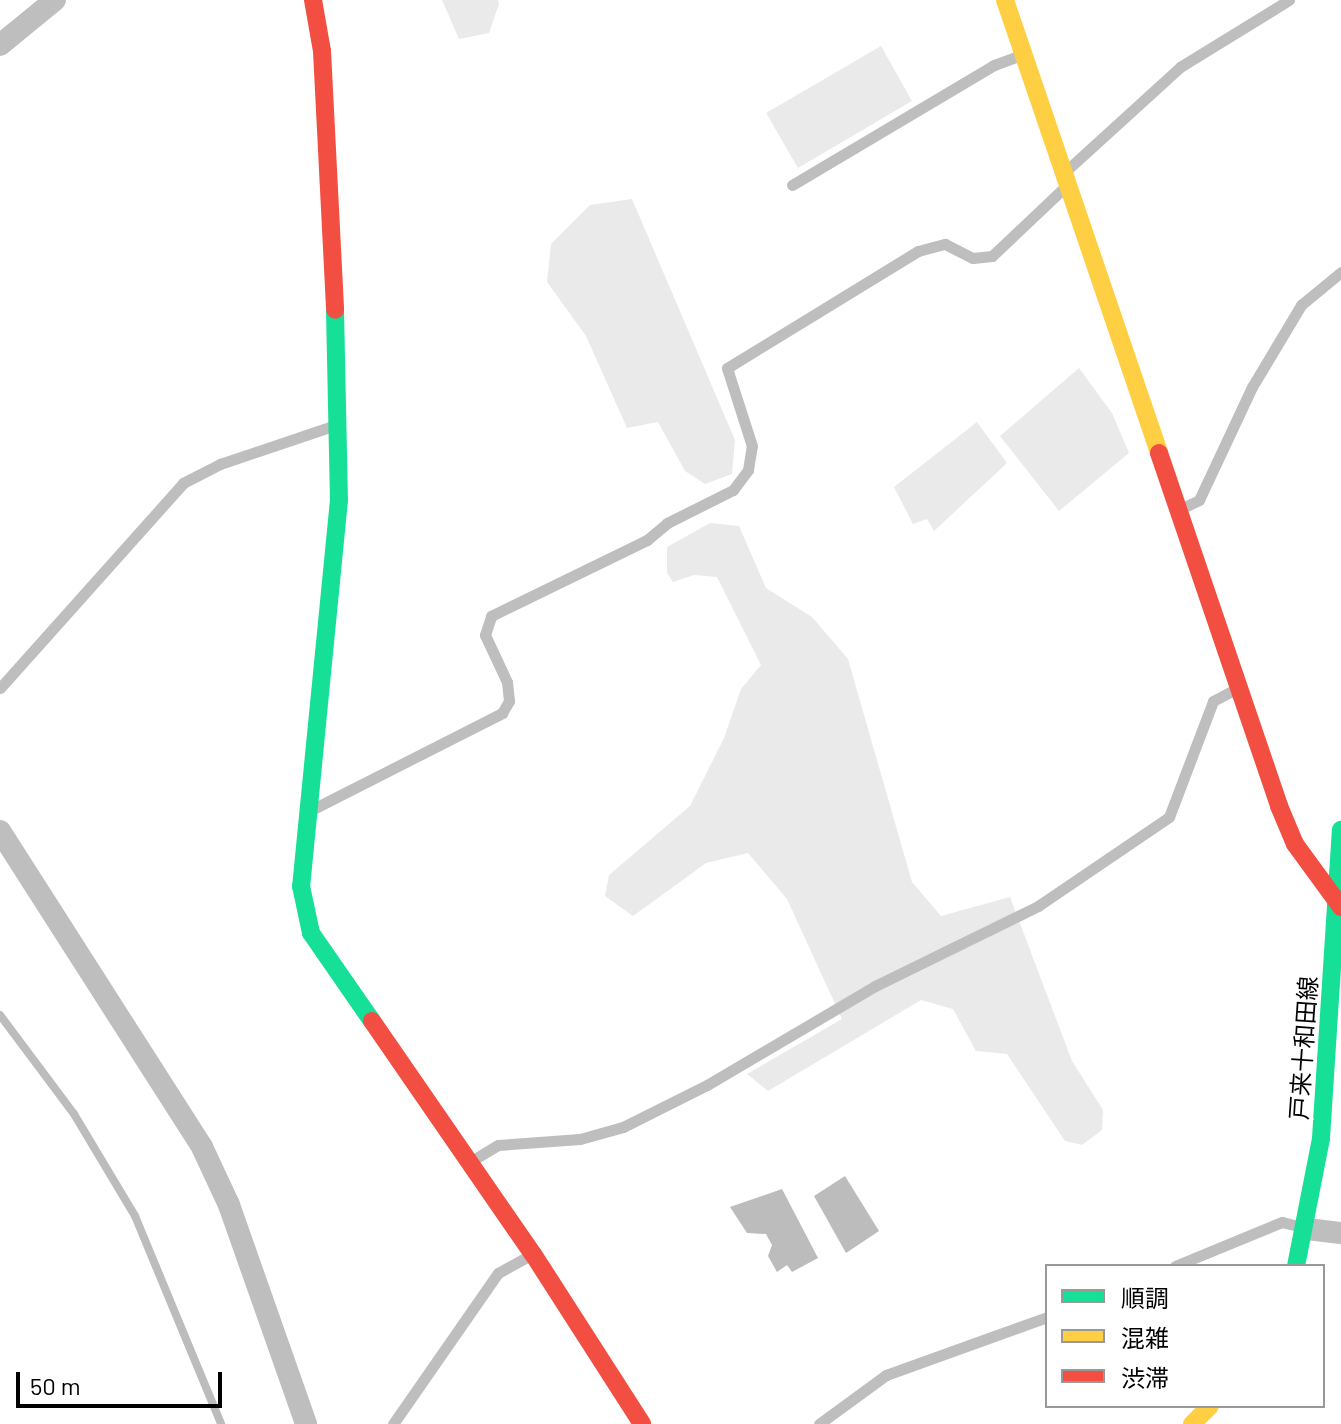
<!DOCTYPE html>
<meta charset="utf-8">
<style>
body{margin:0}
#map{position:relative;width:1341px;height:1424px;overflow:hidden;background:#fff;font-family:Barlow,"Noto Sans JP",sans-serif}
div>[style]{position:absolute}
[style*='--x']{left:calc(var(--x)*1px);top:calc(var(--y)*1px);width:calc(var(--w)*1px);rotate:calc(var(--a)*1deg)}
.green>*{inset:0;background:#eaeaea}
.water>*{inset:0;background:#bcbcbc}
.stream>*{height:8px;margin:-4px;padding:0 4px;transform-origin:4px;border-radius:4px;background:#bcbcbc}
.lane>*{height:11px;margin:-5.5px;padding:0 5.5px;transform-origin:5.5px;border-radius:5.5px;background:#bebebe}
.street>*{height:22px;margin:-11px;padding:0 11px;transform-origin:11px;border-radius:11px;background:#bebebe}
.fast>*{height:18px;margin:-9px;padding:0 9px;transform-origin:9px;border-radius:9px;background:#16e098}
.slow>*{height:18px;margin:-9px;padding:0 9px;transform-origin:9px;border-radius:9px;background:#ffcf43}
.jam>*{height:18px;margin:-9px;padding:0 9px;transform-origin:9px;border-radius:9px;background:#f24e42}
span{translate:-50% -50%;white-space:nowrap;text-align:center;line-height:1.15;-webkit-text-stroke:6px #fff;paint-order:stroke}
.street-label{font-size:24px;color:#000}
.legend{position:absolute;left:1045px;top:1264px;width:280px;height:144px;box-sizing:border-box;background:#fff;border:2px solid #999;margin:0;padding:10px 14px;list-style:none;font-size:24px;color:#000}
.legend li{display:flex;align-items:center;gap:16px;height:40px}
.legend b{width:40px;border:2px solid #999}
.scale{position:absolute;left:16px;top:1372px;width:206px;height:36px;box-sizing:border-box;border:4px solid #000;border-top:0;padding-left:10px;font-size:24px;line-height:28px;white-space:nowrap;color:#000;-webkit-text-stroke:6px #fff;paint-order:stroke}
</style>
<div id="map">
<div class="green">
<div style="clip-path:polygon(442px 0,498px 0,499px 4px,489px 33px,459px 39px)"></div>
<div style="clip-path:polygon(881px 46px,912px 101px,798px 168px,766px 113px)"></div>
<div style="clip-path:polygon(632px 199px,735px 440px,732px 474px,705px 484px,685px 471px,658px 422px,627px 428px,586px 336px,547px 282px,551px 244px,590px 205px)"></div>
<div style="clip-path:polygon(1079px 368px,1112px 413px,1129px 453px,1059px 511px,1000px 436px)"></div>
<div style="clip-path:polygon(977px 422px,1007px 463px,934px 531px,927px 519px,913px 524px,894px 487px)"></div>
<div style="clip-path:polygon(710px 523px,739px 526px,766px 588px,812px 617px,848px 659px,912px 882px,941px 916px,1010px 897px,1072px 1061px,1103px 1110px,1102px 1130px,1082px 1145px,1065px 1141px,1007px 1054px,976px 1051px,953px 1009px,921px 1000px,768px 1091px,747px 1074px,842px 1019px,787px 899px,748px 853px,706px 863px,633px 916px,605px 896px,609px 875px,690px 806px,724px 738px,741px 689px,761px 665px,717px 577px,694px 575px,673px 582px,667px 573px,667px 547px)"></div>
</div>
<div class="water">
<div style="clip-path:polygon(845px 1176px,879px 1231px,846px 1253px,814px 1196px)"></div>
<div style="clip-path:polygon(782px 1189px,818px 1258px,792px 1272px,787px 1265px,777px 1272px,768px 1256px,772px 1245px,766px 1234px,747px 1233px,730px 1207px)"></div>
</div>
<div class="stream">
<div style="--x:0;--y:1015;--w:124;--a:53.2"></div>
<div style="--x:74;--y:1114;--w:119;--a:59.1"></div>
<div style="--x:135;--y:1216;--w:225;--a:67.5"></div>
</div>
<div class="lane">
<div style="--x:1067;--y:170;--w:153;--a:-42.3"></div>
<div style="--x:1180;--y:67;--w:128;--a:-31.6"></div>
<div style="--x:792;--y:185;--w:235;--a:-30.7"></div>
<div style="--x:994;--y:65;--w:29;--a:-20"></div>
<div style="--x:1180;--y:509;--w:21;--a:-25"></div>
<div style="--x:1199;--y:500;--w:125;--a:-64.9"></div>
<div style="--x:1252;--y:387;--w:96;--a:-59.1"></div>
<div style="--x:1301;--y:305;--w:52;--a:-39.5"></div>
<div style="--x:0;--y:688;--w:275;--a:-48.2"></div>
<div style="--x:183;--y:483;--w:42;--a:-27.2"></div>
<div style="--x:220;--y:464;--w:122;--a:-18.6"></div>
<div style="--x:315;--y:808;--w:210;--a:-26.9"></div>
<div style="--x:502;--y:713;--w:14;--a:-60"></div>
<div style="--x:509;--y:701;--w:19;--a:-96"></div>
<div style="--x:507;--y:682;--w:52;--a:-115.1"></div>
<div style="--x:485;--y:635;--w:20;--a:-72"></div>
<div style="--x:491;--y:616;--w:174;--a:-26"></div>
<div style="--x:647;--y:540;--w:26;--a:-40"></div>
<div style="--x:667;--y:523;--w:74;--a:-26.6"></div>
<div style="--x:733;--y:490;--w:25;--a:-53"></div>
<div style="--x:748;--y:470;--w:24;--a:-81"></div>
<div style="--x:752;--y:446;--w:82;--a:-107.8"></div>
<div style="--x:727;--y:368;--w:224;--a:-31.5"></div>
<div style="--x:918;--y:251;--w:28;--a:-15"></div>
<div style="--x:945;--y:244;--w:31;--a:27"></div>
<div style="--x:973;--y:258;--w:19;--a:-6"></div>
<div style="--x:992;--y:256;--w:100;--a:-43.4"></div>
<div style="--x:473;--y:1160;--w:29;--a:-31"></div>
<div style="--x:498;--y:1145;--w:82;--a:-4.2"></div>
<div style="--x:580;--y:1139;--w:45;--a:-15.6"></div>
<div style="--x:623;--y:1127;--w:94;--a:-26.6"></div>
<div style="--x:707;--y:1085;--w:195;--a:-30.5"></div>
<div style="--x:875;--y:986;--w:182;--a:-26.1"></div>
<div style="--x:1038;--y:906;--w:158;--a:-34.2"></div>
<div style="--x:1169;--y:817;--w:124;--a:-69.2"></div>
<div style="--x:1213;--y:701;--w:26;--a:-28"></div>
<div style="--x:1175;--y:1266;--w:116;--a:-22.4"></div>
<div style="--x:1282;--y:1222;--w:21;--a:14"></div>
<div style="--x:393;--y:1424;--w:184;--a:-55.2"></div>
<div style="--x:498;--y:1273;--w:39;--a:-29"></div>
<div style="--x:819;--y:1424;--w:83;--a:-36.2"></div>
<div style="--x:886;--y:1375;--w:171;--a:-19.8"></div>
</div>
<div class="street">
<div style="--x:0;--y:45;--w:71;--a:-39.3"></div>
<div style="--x:0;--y:831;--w:375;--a:57.4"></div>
<div style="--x:202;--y:1147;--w:64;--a:65"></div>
<div style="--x:229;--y:1205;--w:232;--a:70.6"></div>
<div style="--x:1307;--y:1229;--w:34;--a:7"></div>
</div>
<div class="fast">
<div style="--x:335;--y:310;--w:190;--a:88.8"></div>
<div style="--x:339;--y:500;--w:388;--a:95.6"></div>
<div style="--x:301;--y:886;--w:48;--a:78"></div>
<div style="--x:311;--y:933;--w:107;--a:55.3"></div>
<div style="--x:1296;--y:1266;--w:130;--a:-78.9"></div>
<div style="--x:1321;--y:1138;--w:309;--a:-86.3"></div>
</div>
<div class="slow">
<div style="--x:1005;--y:0;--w:478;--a:71.2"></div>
<div style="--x:1192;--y:1424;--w:25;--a:-45"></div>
</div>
<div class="jam">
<div style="--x:313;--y:0;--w:52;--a:80"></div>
<div style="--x:322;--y:51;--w:259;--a:87.1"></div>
<div style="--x:1159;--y:453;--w:373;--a:71.2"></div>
<div style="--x:1279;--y:806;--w:41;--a:67.2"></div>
<div style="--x:1295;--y:844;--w:78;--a:53.9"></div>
<div style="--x:372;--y:1021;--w:283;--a:55.4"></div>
<div style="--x:533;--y:1254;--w:202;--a:57.3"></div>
</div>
<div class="street-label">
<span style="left:1303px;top:1048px;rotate:-86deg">戸来十和田線</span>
</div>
<ul class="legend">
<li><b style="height:10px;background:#16e098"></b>順調</li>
<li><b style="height:10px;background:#ffcf43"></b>混雑</li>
<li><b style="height:10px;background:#f24e42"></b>渋滞</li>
</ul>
<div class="scale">50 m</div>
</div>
